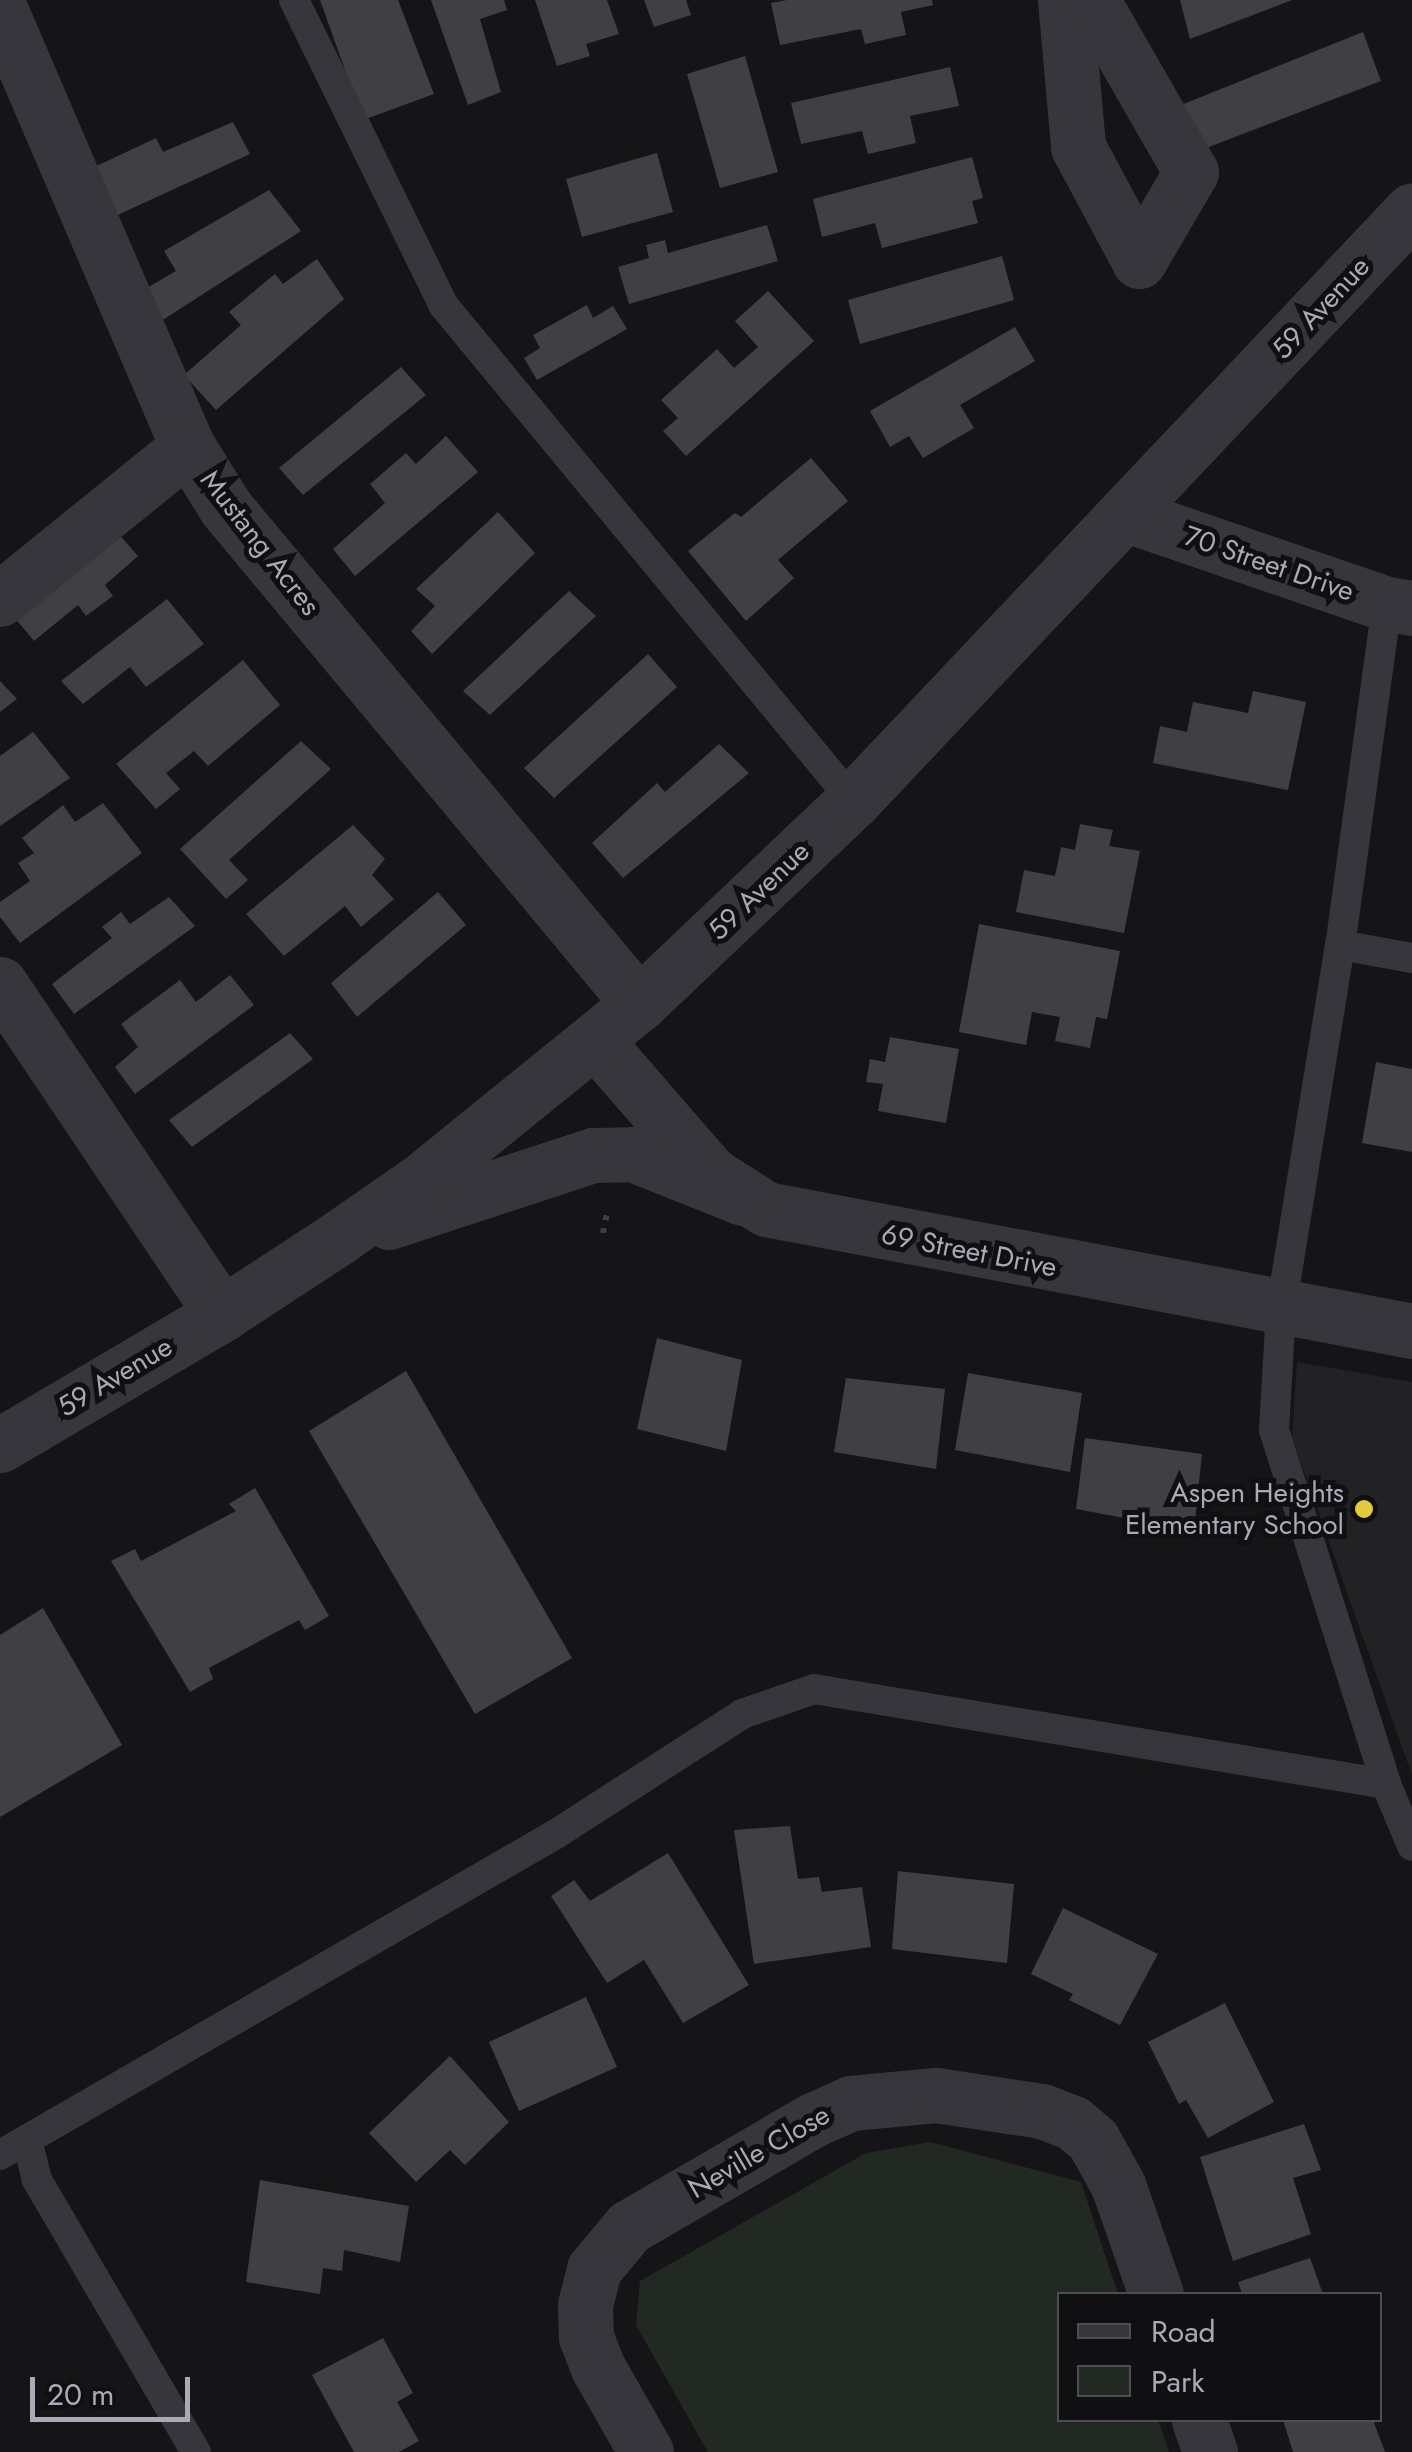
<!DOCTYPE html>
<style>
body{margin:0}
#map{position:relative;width:1412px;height:2452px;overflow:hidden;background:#151517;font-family:Jost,sans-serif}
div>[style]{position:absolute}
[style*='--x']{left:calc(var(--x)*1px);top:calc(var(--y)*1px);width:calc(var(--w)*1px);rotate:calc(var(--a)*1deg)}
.built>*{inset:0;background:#222124}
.green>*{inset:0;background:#222923}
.building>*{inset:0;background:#403f44}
.path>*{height:6px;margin-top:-3px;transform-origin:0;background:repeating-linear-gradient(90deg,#3d3d42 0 5px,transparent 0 13px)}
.service>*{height:30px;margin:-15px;padding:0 15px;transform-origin:15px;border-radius:15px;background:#37363c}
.minor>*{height:55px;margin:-27.5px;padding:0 27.5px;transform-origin:27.5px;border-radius:27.5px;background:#37363c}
.tertiary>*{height:55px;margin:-27.5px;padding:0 27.5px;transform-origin:27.5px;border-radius:27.5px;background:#37363c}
.dots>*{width:28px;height:28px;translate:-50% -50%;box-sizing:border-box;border:5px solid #101012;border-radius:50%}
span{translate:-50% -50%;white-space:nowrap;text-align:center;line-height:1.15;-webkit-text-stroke:10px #101012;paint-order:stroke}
.street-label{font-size:28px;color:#a8aab6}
.poi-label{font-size:28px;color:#a8aab6}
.right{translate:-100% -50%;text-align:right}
.legend{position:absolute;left:1057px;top:2292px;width:325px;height:130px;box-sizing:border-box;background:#101012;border:2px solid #4d4e54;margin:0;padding:12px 18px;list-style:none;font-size:30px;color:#a8aab6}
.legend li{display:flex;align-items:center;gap:20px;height:50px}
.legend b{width:50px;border:2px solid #4d4e54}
.scale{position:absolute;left:30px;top:2377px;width:160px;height:45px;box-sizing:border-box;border:5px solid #a8aab6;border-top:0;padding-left:12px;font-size:30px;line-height:35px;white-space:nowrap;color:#a8aab6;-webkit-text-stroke:8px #101012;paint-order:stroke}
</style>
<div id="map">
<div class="built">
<div style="clip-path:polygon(1297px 1362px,1412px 1382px,1412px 1775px,1292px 1438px)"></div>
</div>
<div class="green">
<div style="clip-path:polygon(930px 2142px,1081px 2182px,1118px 2294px,1060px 2294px,1060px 2420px,1158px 2420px,1169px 2452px,708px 2452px,636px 2325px,640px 2281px,866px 2153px)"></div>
</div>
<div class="building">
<div style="clip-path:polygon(320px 0,398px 0,434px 94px,363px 120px)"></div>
<div style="clip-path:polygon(431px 0,504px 0,507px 10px,480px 19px,501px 92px,468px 105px)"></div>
<div style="clip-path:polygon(535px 0,607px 0,619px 34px,586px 44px,590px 56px,557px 66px)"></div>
<div style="clip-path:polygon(644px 0,686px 0,691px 15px,654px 27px)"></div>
<div style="clip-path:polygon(787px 0,932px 0,933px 5px,901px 12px,906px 35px,865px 44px,861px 29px,780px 45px,771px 3px)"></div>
<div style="clip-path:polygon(1180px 0,1292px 0,1190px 39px)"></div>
<div style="clip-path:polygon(1363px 32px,1381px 81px,1201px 150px,1181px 105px)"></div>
<div style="clip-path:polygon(745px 56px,778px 172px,720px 188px,687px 74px)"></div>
<div style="clip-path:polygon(950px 67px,959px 106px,910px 116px,916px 143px,868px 154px,862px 131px,801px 144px,791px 103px)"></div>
<div style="clip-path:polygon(233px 122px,250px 154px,109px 219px,86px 171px,156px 138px,163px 152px)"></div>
<div style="clip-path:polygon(657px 153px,673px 212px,582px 237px,566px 179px)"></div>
<div style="clip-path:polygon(972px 157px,983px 198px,972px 201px,978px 223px,882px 248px,875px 223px,822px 237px,813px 199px)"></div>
<div style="clip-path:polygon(269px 190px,301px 231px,155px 325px,138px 293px,176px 271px,164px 251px)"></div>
<div style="clip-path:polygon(767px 225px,778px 261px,629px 304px,618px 267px,649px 258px,646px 245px,665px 240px,668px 253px)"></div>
<div style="clip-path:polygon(1002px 256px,1014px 300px,860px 344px,848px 300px)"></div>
<div style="clip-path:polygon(317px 259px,344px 299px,216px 410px,184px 375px,241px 325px,229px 312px,275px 274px,283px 284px)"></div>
<div style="clip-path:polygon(768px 291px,814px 341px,686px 456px,663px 431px,678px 418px,661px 400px,717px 349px,734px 368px,758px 347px,735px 321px)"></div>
<div style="clip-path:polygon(587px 305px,593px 318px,613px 306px,627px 329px,537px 380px,524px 358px,540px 348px,533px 335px)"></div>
<div style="clip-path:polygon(1015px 327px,1035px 361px,960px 405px,974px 428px,923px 458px,909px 436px,890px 447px,870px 411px)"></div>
<div style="clip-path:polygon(401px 367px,426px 395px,303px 495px,279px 468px)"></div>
<div style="clip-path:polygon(446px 436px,478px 472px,355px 576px,333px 549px,385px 503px,370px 484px,406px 453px,416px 464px)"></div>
<div style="clip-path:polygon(811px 458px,848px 501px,778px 560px,794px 578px,746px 621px,688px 551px,735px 513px,741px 517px)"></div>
<div style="clip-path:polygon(498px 512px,535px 553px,432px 654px,411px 631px,435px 606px,416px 589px)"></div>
<div style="clip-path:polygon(116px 531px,138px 556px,105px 585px,113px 596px,86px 616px,78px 605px,34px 641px,15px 618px)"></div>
<div style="clip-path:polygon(569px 591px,596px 616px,490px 715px,463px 691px)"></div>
<div style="clip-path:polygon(167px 599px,204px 644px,146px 687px,130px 667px,83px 704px,61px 681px)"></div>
<div style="clip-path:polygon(648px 654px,677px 687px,554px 798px,524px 768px)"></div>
<div style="clip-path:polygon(243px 660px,280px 705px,208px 766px,194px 751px,166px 773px,180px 789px,156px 809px,116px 764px)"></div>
<div style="clip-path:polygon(0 681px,17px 699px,0 712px)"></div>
<div style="clip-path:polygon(1253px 691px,1306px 702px,1288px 790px,1153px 763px,1160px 726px,1187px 732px,1193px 702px,1248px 713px)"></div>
<div style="clip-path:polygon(33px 732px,70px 778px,0 826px,0 756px)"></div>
<div style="clip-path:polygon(301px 741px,331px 769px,229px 860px,248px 880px,226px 899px,180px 849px)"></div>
<div style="clip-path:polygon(719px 744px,749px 773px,623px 878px,592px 843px,657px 783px,665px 792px)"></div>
<div style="clip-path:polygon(103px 803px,142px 853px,20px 943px,0 917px,0 902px,30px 881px,18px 863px,34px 853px,22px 838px,63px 805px,75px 822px)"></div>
<div style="clip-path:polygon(1080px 824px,1113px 830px,1109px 846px,1140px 851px,1124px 933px,1016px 912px,1024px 870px,1055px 876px,1061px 847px,1075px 850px)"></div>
<div style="clip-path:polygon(353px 825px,385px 859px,372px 875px,394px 899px,361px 927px,345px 906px,284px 956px,246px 914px)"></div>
<div style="clip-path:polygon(438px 892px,466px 925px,357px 1017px,331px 983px)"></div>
<div style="clip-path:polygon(169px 897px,195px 926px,74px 1014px,52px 984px,112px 938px,102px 927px,121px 912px,130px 924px)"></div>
<div style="clip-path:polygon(979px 924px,1120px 951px,1107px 1019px,1096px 1017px,1090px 1048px,1055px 1041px,1060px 1017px,1032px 1012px,1026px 1045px,959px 1032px)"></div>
<div style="clip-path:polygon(230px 975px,254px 1005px,135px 1094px,115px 1067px,138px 1047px,121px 1024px,180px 980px,196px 1002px)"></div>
<div style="clip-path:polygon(290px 1033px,313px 1059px,192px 1147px,169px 1120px)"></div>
<div style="clip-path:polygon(890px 1037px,959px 1049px,946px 1123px,878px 1111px,883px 1084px,866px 1082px,870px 1059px,885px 1062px)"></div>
<div style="clip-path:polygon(1376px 1062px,1412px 1069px,1412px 1152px,1362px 1143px)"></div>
<div style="clip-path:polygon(657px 1338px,742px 1360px,726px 1451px,637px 1429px)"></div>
<div style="clip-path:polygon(406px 1371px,572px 1658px,475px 1714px,309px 1431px)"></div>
<div style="clip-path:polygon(968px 1373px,1082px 1393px,1070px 1472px,955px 1450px)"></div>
<div style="clip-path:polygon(846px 1378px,945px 1389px,936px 1469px,834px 1452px)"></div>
<div style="clip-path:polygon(1085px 1438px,1202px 1454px,1194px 1531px,1076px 1509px)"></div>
<div style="clip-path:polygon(255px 1488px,329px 1616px,305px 1630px,299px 1620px,209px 1668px,213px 1679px,190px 1692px,111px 1561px,135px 1549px,141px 1561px,236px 1511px,229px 1504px)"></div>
<div style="clip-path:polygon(43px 1608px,122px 1745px,0 1817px,0 1635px)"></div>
<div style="clip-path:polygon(790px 1826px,798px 1879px,819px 1877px,822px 1892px,862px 1887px,871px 1947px,754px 1964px,734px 1830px)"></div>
<div style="clip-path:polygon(668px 1853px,749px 1985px,683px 2023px,644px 1960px,607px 1983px,551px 1896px,574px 1880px,590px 1901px)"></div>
<div style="clip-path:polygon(898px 1871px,1014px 1884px,1007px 1963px,892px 1949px)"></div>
<div style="clip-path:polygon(1063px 1908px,1158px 1954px,1120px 2025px,1069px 2000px,1073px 1994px,1031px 1974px)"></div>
<div style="clip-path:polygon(586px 1997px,617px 2067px,519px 2111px,489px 2042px)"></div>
<div style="clip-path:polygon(1225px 2003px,1274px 2102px,1208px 2138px,1186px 2100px,1179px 2104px,1148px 2042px)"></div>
<div style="clip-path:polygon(450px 2056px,509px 2122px,465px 2165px,450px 2150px,416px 2182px,369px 2133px)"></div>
<div style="clip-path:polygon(1304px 2124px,1321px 2170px,1293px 2178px,1311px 2234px,1233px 2261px,1200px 2157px)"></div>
<div style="clip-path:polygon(260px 2180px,409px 2206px,400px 2262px,344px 2250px,342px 2271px,323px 2268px,320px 2294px,246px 2282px)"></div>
<div style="clip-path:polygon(1310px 2258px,1323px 2294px,1242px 2294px,1238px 2282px)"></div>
<div style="clip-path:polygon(383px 2338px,413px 2393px,397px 2402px,419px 2441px,399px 2452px,354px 2452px,312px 2375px)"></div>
<div style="clip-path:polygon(1283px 2420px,1373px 2420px,1385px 2452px,1293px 2452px)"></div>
</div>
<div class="path">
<div style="--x:603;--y:1233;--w:25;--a:-79"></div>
</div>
<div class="service">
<div style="--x:294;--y:0;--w:341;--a:63.9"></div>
<div style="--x:444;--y:306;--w:642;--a:50.43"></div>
<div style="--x:1387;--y:604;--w:344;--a:97.8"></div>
<div style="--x:1340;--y:945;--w:369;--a:99.2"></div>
<div style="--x:1281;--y:1309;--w:121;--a:93.3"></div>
<div style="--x:1274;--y:1430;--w:371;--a:72.4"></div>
<div style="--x:1386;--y:1784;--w:67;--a:67.2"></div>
<div style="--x:1340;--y:945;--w:73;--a:10.2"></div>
<div style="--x:27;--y:2140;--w:41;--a:76"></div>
<div style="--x:37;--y:2180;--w:315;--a:59.7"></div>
<div style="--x:0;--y:2155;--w:642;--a:-30"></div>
<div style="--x:556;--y:1834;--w:221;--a:-32.8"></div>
<div style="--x:742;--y:1714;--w:76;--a:-19.1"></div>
<div style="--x:814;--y:1689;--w:580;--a:9.43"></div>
</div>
<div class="minor">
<div style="--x:1065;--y:0;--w:148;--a:84.9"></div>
<div style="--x:1078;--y:147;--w:129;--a:61.8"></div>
<div style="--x:1139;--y:261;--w:103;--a:-59.7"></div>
<div style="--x:1191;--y:172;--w:198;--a:-119.9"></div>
<div style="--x:0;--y:9;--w:477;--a:66.8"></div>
<div style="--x:188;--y:447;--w:72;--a:58.1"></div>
<div style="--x:226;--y:508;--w:645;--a:50.22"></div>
<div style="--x:1127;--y:515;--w:275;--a:18.9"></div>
<div style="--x:1387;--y:604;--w:25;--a:9"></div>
<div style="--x:0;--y:599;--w:242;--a:-39"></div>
<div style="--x:0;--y:984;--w:398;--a:56.1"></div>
<div style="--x:595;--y:1040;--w:177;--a:49.1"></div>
<div style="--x:711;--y:1174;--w:65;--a:32.5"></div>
<div style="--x:766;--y:1209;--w:657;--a:10.69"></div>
<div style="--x:1199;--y:2420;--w:34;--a:71"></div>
<div style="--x:646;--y:2452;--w:97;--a:-119.7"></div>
<div style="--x:598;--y:2368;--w:33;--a:-111"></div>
<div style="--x:586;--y:2337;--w:32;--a:-92"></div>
<div style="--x:585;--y:2305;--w:37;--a:-76"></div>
<div style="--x:594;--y:2269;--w:55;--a:-50.2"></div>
<div style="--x:629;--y:2227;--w:213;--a:-30.2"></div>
<div style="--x:813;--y:2120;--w:42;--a:-24.1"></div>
<div style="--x:851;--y:2103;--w:85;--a:-5.4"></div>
<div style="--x:936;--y:2095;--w:107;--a:8.6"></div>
<div style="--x:1042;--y:2111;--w:33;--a:21"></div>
<div style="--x:1073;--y:2123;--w:26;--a:40"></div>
<div style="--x:1093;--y:2140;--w:51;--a:60.9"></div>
<div style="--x:1118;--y:2185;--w:115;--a:70.8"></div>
</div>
<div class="tertiary">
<div style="--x:389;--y:1222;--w:215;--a:-18.2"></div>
<div style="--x:593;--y:1155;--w:39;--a:-1"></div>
<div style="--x:632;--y:1154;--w:119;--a:21.6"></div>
<div style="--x:0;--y:1445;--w:258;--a:-30.5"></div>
<div style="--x:222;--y:1314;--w:139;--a:-33.2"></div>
<div style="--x:338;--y:1238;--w:98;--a:-34.7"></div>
<div style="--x:419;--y:1182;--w:283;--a:-39"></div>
<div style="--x:639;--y:1004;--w:295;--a:-43.5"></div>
<div style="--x:853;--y:801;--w:813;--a:-46.59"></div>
</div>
<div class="dots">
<div style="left:1364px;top:1509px;background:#e5ca3f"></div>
</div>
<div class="street-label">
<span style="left:1321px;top:308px;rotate:-47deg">59 Avenue</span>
<span style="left:260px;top:543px;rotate:52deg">Mustang Acres</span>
<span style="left:1269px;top:564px;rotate:19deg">70 Street Drive</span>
<span style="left:759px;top:891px;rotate:-44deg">59 Avenue</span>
<span style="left:969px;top:1251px;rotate:11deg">69 Street Drive</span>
<span style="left:115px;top:1377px;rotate:-31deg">59 Avenue</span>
<span style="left:759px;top:2152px;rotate:-30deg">Neville Close</span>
</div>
<div class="poi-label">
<span class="right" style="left:1344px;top:1509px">Aspen Heights<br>Elementary School</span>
</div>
<ul class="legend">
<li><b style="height:12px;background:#37363c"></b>Road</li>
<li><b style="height:28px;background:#222923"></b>Park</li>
</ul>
<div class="scale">20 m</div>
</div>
